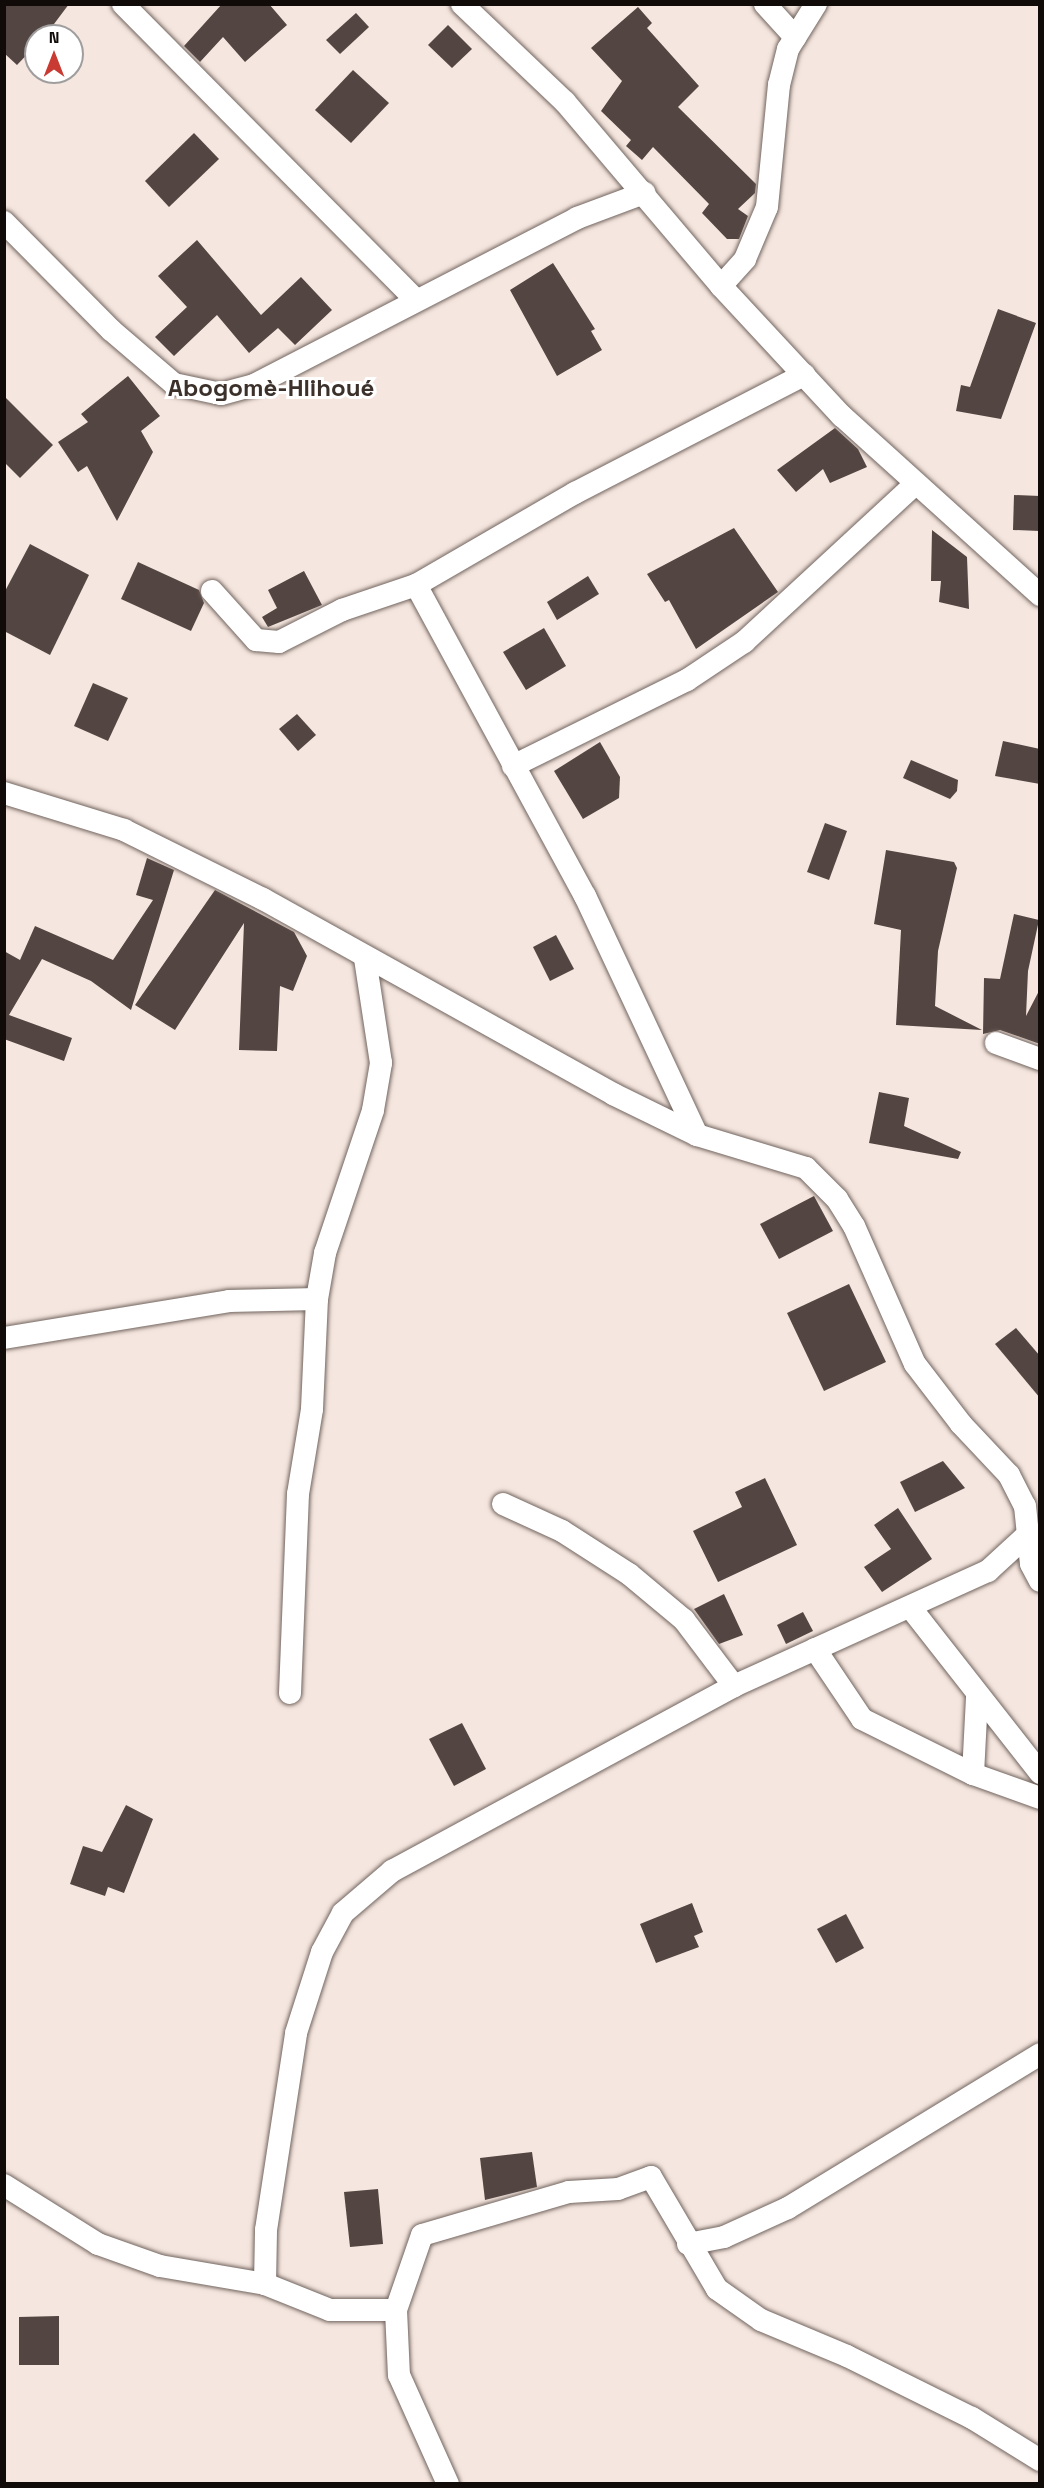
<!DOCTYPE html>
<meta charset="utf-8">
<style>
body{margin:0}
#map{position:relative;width:1044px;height:2488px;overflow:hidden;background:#f5e6df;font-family:"Space Grotesk",sans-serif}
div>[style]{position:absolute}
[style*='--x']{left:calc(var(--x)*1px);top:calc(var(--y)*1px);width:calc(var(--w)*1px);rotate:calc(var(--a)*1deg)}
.building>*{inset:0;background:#534542}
.roads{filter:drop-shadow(0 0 2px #71645e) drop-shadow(0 0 2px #71645e)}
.minor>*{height:22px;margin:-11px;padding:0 11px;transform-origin:11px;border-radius:11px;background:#fff}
span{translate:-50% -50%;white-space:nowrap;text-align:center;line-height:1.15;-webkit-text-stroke:6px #fff;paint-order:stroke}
.quarter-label{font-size:24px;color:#3b302a;font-weight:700}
.frame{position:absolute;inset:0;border:6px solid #100b09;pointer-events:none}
.north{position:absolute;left:24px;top:24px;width:60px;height:60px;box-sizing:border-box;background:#fff;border:2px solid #9f9d9d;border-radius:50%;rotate:0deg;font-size:16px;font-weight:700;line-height:24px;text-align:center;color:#100b09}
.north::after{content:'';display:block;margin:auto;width:21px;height:27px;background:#c83a32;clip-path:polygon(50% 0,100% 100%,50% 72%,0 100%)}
</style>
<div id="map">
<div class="building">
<div style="clip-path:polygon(4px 4px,69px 4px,45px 36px,36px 36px,36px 45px,17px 65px,4px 53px)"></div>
<div style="clip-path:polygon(222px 4px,269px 4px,287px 25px,245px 62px,223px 37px,200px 62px,184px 46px)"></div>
<div style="clip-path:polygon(638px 7px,652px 23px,647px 28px,699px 86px,678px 107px,756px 184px,755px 193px,738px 209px,748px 216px,739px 239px,727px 239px,702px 213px,709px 204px,653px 147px,642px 160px,626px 146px,631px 140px,601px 111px,622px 81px,591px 48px)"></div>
<div style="clip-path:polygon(356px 13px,369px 27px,340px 54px,326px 40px)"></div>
<div style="clip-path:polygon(448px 25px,472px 49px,452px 68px,428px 45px)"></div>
<div style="clip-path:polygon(353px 70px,389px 103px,351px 143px,315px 110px)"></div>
<div style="clip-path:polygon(194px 133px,219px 159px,169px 207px,145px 181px)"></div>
<div style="clip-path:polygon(197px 240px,261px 315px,301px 277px,332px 310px,295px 345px,278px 328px,249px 353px,217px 315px,174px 356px,155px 337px,187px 307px,158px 276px)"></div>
<div style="clip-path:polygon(553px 263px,595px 329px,591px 331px,602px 350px,557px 376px,510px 290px)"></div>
<div style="clip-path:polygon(998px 309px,1036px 323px,1001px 419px,956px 411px,961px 385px,970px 387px)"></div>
<div style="clip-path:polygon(128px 376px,160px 416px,141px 431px,153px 452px,117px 521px,87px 466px,78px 472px,58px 442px,88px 422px,81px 414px)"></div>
<div style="clip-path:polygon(4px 396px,53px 445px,20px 478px,4px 462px)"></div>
<div style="clip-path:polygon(835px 428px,858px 449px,867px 467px,830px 483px,823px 469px,796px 492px,777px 470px)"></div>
<div style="clip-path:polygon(1014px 495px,1040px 496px,1040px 531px,1013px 530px)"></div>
<div style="clip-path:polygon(734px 528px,778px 592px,696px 649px,669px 600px,665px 602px,647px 574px)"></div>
<div style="clip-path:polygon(932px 530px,967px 557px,969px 609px,939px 602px,941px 581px,931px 581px)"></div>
<div style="clip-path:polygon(30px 544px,89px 575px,50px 655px,4px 631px,4px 593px)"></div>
<div style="clip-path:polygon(138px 562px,199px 590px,204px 603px,191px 631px,121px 599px)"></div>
<div style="clip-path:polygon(304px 571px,322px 605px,268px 627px,262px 617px,277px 608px,268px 590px)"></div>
<div style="clip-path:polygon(588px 576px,599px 594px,557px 620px,547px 602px)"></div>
<div style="clip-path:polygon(544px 628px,566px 666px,526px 690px,503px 652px)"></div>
<div style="clip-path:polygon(93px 683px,128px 698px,108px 741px,74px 726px)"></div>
<div style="clip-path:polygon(297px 714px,316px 735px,298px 751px,279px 729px)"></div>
<div style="clip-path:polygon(1003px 741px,1040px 749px,1040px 784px,995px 776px)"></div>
<div style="clip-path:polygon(600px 742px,620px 777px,619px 798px,583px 819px,554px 771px)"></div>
<div style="clip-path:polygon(911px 760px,958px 780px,957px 791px,950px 799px,903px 778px)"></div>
<div style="clip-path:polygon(825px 823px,847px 831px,829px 880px,807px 872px)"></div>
<div style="clip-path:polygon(886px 850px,954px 862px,957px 868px,938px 951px,935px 1006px,982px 1030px,896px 1025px,901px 930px,874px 924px)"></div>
<div style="clip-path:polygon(147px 858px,174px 870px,131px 1010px,91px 981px,42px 959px,9px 1015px,72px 1038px,64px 1061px,4px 1039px,4px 951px,20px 960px,35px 926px,113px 960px,153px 900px,136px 895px)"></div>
<div style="clip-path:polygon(215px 890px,294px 932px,307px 956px,293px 991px,280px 986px,277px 1051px,239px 1050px,244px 923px,175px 1030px,135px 1005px)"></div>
<div style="clip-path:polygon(1014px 914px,1039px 920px,1028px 971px,1026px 1016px,1040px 989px,1040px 1044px,1000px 1030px,983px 1034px,984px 978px,1000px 979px)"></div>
<div style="clip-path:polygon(556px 935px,574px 969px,550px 981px,533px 947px)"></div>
<div style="clip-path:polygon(879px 1092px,909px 1098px,904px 1126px,961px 1152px,958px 1159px,869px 1143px)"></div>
<div style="clip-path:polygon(814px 1196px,833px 1231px,779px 1259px,760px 1224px)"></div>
<div style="clip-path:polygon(849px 1284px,886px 1362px,824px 1391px,787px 1313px)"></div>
<div style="clip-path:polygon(1016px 1328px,1040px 1356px,1040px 1398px,995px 1344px)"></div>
<div style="clip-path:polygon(943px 1461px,965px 1488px,915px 1512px,900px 1482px)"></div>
<div style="clip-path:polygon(765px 1478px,797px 1545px,718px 1582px,693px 1531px,742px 1507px,735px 1492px)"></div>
<div style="clip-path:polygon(898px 1508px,932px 1559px,882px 1592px,864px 1567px,891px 1549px,874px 1525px)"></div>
<div style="clip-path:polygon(724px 1594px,743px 1635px,719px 1644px,694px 1609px)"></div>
<div style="clip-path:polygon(803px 1612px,813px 1631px,786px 1644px,777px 1625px)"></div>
<div style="clip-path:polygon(462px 1723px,486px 1769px,454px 1786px,429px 1739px)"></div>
<div style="clip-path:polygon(126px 1805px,153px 1819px,124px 1893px,108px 1887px,105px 1896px,70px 1884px,83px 1846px,102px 1852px)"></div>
<div style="clip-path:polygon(692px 1903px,703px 1932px,694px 1936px,699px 1947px,656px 1963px,640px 1924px)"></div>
<div style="clip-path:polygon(846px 1914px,864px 1948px,836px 1963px,817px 1929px)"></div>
<div style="clip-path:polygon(532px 2152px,537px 2187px,485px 2200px,480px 2158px)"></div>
<div style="clip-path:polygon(378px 2189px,383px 2244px,350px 2247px,344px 2192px)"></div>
<div style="clip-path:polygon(59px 2316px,59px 2365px,19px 2365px,19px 2317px)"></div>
</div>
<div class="roads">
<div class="minor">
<div style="--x:123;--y:4;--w:416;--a:45.3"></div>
<div style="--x:462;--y:4;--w:142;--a:43.6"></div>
<div style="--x:565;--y:102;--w:241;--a:49.7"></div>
<div style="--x:721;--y:286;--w:178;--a:47.1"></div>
<div style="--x:842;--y:416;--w:267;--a:42.1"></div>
<div style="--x:765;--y:4;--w:45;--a:47.7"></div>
<div style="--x:4;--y:222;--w:152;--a:45.3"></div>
<div style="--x:111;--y:330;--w:83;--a:40.6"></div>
<div style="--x:174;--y:384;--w:48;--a:12"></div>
<div style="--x:221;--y:394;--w:34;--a:-15"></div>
<div style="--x:254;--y:385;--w:364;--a:-27.3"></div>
<div style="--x:577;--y:218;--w:72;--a:-20.5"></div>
<div style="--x:721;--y:286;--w:36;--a:-48"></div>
<div style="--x:745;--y:259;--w:56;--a:-67.1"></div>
<div style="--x:767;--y:207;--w:123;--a:-84.4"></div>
<div style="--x:779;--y:85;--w:37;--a:-76"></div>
<div style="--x:788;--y:49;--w:53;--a:-58.1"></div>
<div style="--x:416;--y:585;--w:354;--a:61.5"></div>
<div style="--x:585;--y:896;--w:264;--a:64.9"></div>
<div style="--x:212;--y:591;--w:66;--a:48.1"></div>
<div style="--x:256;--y:640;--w:23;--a:5"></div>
<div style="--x:279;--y:642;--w:71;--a:-26.9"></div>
<div style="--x:342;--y:610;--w:78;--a:-18.7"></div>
<div style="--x:416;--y:585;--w:184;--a:-30.1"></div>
<div style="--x:575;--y:493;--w:258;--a:-27.3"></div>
<div style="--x:513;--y:766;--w:194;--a:-26.3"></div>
<div style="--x:687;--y:680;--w:69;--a:-33.7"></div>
<div style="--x:744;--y:642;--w:233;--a:-42.7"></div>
<div style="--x:4;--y:793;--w:126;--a:17.1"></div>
<div style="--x:124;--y:830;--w:155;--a:26.4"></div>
<div style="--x:263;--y:899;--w:401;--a:29.1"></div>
<div style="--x:613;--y:1094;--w:93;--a:26"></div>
<div style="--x:697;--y:1135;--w:114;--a:16.8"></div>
<div style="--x:806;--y:1168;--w:44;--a:45"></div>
<div style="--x:837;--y:1199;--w:32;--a:58"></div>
<div style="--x:854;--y:1226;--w:151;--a:66.2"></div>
<div style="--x:915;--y:1364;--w:76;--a:52.5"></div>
<div style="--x:961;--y:1424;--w:70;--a:46.7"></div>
<div style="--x:1009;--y:1475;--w:35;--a:63"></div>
<div style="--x:1025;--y:1506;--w:58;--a:84.1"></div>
<div style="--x:1031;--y:1564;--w:19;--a:62"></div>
<div style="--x:996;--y:1043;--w:47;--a:20"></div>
<div style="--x:4;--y:1338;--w:228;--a:-9.3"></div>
<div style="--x:229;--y:1301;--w:88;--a:-1.3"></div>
<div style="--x:503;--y:1504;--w:65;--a:24.6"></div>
<div style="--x:562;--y:1531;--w:80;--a:32.7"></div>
<div style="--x:629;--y:1574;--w:72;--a:39.9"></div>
<div style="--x:684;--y:1620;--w:83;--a:52.9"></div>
<div style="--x:910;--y:1607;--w:211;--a:51.9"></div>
<div style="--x:815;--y:1649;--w:84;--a:56.1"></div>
<div style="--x:862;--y:1719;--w:124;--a:26.4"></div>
<div style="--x:973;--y:1774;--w:71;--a:19.7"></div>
<div style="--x:290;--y:1693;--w:199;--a:-87.7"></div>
<div style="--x:298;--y:1494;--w:86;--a:-80.6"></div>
<div style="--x:312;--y:1409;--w:110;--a:-87.4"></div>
<div style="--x:317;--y:1299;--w:47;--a:-80.1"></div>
<div style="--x:325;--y:1253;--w:151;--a:-71.4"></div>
<div style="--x:373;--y:1110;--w:48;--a:-80.3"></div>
<div style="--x:381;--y:1063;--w:106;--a:-98.7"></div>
<div style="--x:973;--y:1774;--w:77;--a:-87"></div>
<div style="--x:4;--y:2185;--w:111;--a:32.1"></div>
<div style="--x:98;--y:2244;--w:66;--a:19.5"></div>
<div style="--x:160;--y:2266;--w:107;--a:9.7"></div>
<div style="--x:265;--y:2284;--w:70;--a:21.8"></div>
<div style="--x:330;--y:2310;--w:66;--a:0"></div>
<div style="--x:396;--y:2310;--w:65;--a:87.4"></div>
<div style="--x:399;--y:2375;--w:120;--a:65.8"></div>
<div style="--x:688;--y:2244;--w:37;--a:-11"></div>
<div style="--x:724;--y:2237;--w:70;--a:-24.4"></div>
<div style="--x:788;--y:2208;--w:295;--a:-31.4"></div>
<div style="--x:265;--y:2284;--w:54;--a:-88.9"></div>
<div style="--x:266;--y:2230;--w:199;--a:-81.3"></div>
<div style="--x:296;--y:2033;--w:85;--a:-72.2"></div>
<div style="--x:322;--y:1952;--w:44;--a:-61.7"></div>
<div style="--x:343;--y:1913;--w:65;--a:-40.6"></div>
<div style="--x:392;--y:1871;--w:389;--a:-28.4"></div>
<div style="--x:734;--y:1686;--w:279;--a:-24.4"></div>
<div style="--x:988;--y:1571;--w:52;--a:-42.6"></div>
<div style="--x:396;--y:2310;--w:79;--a:-70.9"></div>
<div style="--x:422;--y:2235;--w:153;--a:-16.3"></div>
<div style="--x:569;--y:2192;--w:49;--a:-3.5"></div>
<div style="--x:618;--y:2189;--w:35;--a:-20"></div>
<div style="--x:651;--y:2177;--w:130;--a:59.5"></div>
<div style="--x:717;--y:2289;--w:54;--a:35.2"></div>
<div style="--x:761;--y:2320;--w:93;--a:22.7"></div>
<div style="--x:847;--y:2356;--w:140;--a:26.4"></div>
<div style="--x:972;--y:2418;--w:80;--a:31.7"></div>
</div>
</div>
<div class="quarter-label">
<span style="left:271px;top:388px">Abogomè-Hlihoué</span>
</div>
<div class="frame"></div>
<div class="north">N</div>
</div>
